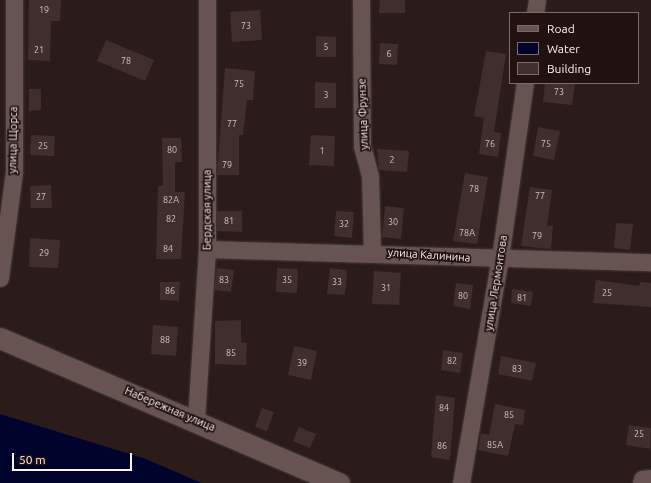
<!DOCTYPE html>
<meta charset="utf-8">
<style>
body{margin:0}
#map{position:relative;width:651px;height:483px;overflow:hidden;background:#2b1b1a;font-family:Ubuntu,sans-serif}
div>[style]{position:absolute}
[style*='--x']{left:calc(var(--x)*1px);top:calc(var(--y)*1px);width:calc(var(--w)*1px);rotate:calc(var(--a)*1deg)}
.water>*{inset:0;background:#00042d}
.building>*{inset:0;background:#3f2e2d}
.roads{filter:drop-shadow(0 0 1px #463a39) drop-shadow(0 0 1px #463a39)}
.minor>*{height:17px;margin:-8.5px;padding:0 8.5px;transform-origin:8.5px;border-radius:8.5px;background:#665352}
.tertiary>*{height:21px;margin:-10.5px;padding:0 10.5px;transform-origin:10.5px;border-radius:10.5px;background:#665352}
span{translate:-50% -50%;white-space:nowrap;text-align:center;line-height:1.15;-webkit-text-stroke:3.5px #211211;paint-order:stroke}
.number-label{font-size:9px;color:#cec1c0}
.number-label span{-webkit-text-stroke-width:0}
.street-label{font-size:11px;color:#fdf2f1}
.legend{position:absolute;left:509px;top:12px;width:130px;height:72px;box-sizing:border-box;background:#211211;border:1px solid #796c6b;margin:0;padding:5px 7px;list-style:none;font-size:12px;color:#fdf2f1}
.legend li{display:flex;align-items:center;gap:8px;height:20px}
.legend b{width:20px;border:1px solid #796c6b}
.scale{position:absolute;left:12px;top:453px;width:120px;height:18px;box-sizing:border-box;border:2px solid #fdf2f1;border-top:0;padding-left:5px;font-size:12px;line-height:14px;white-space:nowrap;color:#fdf2f1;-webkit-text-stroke:3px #211211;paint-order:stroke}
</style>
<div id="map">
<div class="water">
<div style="clip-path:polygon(0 414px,146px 459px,201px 483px,0 483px)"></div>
</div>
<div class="building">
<div style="clip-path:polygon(29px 0,61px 0,60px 21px,51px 21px,50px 61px,28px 60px)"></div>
<div style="clip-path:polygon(380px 0,405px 0,405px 13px,379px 13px)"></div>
<div style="clip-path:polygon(260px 10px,262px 40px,232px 42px,230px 12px)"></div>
<div style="clip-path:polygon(316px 36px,336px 37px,336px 57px,316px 57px)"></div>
<div style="clip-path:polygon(106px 40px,154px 60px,145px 81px,97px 61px)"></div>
<div style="clip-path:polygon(380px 43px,398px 44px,397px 65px,379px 64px)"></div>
<div style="clip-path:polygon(486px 51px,506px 54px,494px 132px,501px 133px,498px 157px,479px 154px,484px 118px,474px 116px)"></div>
<div style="clip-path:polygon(225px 68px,255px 71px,253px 100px,247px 100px,243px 135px,239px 135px,239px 175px,217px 175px)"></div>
<div style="clip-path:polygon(315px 82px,336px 83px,336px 108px,315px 108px)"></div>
<div style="clip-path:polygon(545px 83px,575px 83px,572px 105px,543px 102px)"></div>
<div style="clip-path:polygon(29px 89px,41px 89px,41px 110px,29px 111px)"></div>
<div style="clip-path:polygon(538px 127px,560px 131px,554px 160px,533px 156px)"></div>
<div style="clip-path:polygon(31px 135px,55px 136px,54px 156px,30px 155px)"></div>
<div style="clip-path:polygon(311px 135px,335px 136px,334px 166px,309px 165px)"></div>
<div style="clip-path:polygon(162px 138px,181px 138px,182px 162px,175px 162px,175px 192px,185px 192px,181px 259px,156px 259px,158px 186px,163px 186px)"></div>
<div style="clip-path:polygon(377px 149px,409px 151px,407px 172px,379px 170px)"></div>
<div style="clip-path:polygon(465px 173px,488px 177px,477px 244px,453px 241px)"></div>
<div style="clip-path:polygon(51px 185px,52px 208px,31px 208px,30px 186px)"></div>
<div style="clip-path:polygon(530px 187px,552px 190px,547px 226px,553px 226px,551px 249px,521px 246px)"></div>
<div style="clip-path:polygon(385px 206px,404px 208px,401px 239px,382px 237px)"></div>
<div style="clip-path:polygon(217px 211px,242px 211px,242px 232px,217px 231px)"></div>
<div style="clip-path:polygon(336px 211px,354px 212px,352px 238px,334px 236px)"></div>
<div style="clip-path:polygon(616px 223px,633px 224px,630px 250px,614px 248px)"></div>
<div style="clip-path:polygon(30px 238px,60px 240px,58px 268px,29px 267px)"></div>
<div style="clip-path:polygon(217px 268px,234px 270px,231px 292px,214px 290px)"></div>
<div style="clip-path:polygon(277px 268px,298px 269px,297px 293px,276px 292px)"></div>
<div style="clip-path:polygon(330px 268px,347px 270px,345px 295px,327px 294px)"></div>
<div style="clip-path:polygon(374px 271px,401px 273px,399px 305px,372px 304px)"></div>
<div style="clip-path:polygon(596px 280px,639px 286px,640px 282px,651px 283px,651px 307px,593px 303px)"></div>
<div style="clip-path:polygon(160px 282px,180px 282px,179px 301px,160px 300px)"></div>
<div style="clip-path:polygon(456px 283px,473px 285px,470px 309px,453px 306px)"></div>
<div style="clip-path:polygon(512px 289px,533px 292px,531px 306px,511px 303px)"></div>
<div style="clip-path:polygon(241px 320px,241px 342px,247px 343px,246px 365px,215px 364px,215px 321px)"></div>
<div style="clip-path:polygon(153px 325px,178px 327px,176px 356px,151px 354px)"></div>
<div style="clip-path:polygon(294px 346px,317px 351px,311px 380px,288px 375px)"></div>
<div style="clip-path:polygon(443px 350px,463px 353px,460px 373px,441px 370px)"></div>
<div style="clip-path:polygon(501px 356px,536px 363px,532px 381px,498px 374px)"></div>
<div style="clip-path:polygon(436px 395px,455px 398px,450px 460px,431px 457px)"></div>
<div style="clip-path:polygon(495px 404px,525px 410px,523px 425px,515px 424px,508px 456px,478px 450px,481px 433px,489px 435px)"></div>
<div style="clip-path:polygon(262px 408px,274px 412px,267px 431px,255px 427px)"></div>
<div style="clip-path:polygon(629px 425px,651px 428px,650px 449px,626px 445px)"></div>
<div style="clip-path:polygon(299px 427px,316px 434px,310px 448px,293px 441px)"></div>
</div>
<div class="roads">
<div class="minor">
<div style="--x:361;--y:0;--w:146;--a:89.6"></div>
<div style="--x:362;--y:146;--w:31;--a:75"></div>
<div style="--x:370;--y:176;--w:76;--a:88.5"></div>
<div style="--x:535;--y:13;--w:13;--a:-81"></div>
<div style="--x:207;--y:249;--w:444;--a:1.7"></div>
<div style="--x:0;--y:278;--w:108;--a:-82.5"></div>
<div style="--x:14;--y:171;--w:171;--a:-90"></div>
<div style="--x:196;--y:419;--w:170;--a:-86.3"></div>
<div style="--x:207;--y:249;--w:249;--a:-90"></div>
<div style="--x:461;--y:483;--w:228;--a:-80.2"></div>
<div style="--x:500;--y:258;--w:177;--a:-81.9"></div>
<div style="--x:641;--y:483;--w:4;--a:-76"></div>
<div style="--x:642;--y:479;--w:9;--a:-6"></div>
</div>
<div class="tertiary">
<div style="--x:0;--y:338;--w:369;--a:23.2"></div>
</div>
</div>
<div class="number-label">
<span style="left:44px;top:10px">19</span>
<span style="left:246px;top:26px">73</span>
<span style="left:326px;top:47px">5</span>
<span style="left:39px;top:50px">21</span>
<span style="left:389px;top:54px">6</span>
<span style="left:126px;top:61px">78</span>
<span style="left:239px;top:84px">75</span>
<span style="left:559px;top:92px">73</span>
<span style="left:326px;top:95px">3</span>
<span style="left:232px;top:124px">77</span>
<span style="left:490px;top:144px">76</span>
<span style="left:546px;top:144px">75</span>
<span style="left:43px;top:146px">25</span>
<span style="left:172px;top:150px">80</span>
<span style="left:322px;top:151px">1</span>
<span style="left:392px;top:160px">2</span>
<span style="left:227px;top:165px">79</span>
<span style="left:474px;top:189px">78</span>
<span style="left:540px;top:196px">77</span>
<span style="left:41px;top:197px">27</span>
<span style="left:171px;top:200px">82А</span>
<span style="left:171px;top:219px">82</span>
<span style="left:229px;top:221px">81</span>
<span style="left:393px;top:222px">30</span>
<span style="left:344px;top:224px">32</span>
<span style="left:467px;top:233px">78А</span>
<span style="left:537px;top:236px">79</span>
<span style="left:168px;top:249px">84</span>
<span style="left:44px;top:253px">29</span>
<span style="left:224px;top:280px">83</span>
<span style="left:287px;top:280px">35</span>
<span style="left:337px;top:282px">33</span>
<span style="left:386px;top:288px">31</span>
<span style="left:170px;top:291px">86</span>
<span style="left:607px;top:293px">25</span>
<span style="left:463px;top:296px">80</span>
<span style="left:522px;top:298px">81</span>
<span style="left:165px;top:340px">88</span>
<span style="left:231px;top:353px">85</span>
<span style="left:452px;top:361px">82</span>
<span style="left:302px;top:363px">39</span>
<span style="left:517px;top:369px">83</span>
<span style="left:444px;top:408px">84</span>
<span style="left:509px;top:415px">85</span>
<span style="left:639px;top:434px">25</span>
<span style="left:495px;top:445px">85А</span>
<span style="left:442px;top:446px">86</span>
</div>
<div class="street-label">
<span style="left:363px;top:114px;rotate:-92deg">улица Фрунзе</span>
<span style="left:13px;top:140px;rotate:-89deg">улица Щорса</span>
<span style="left:207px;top:210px;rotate:-90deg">Бердская улица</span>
<span style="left:429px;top:255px;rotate:4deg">улица Калинина</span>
<span style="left:496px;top:283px;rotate:-81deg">улица Лермонтова</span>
<span style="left:170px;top:409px;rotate:23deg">Набережная улица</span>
</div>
<ul class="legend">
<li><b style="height:5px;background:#665352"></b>Road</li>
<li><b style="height:11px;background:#00042d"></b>Water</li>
<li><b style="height:11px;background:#3f2e2d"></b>Building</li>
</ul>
<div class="scale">50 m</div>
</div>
